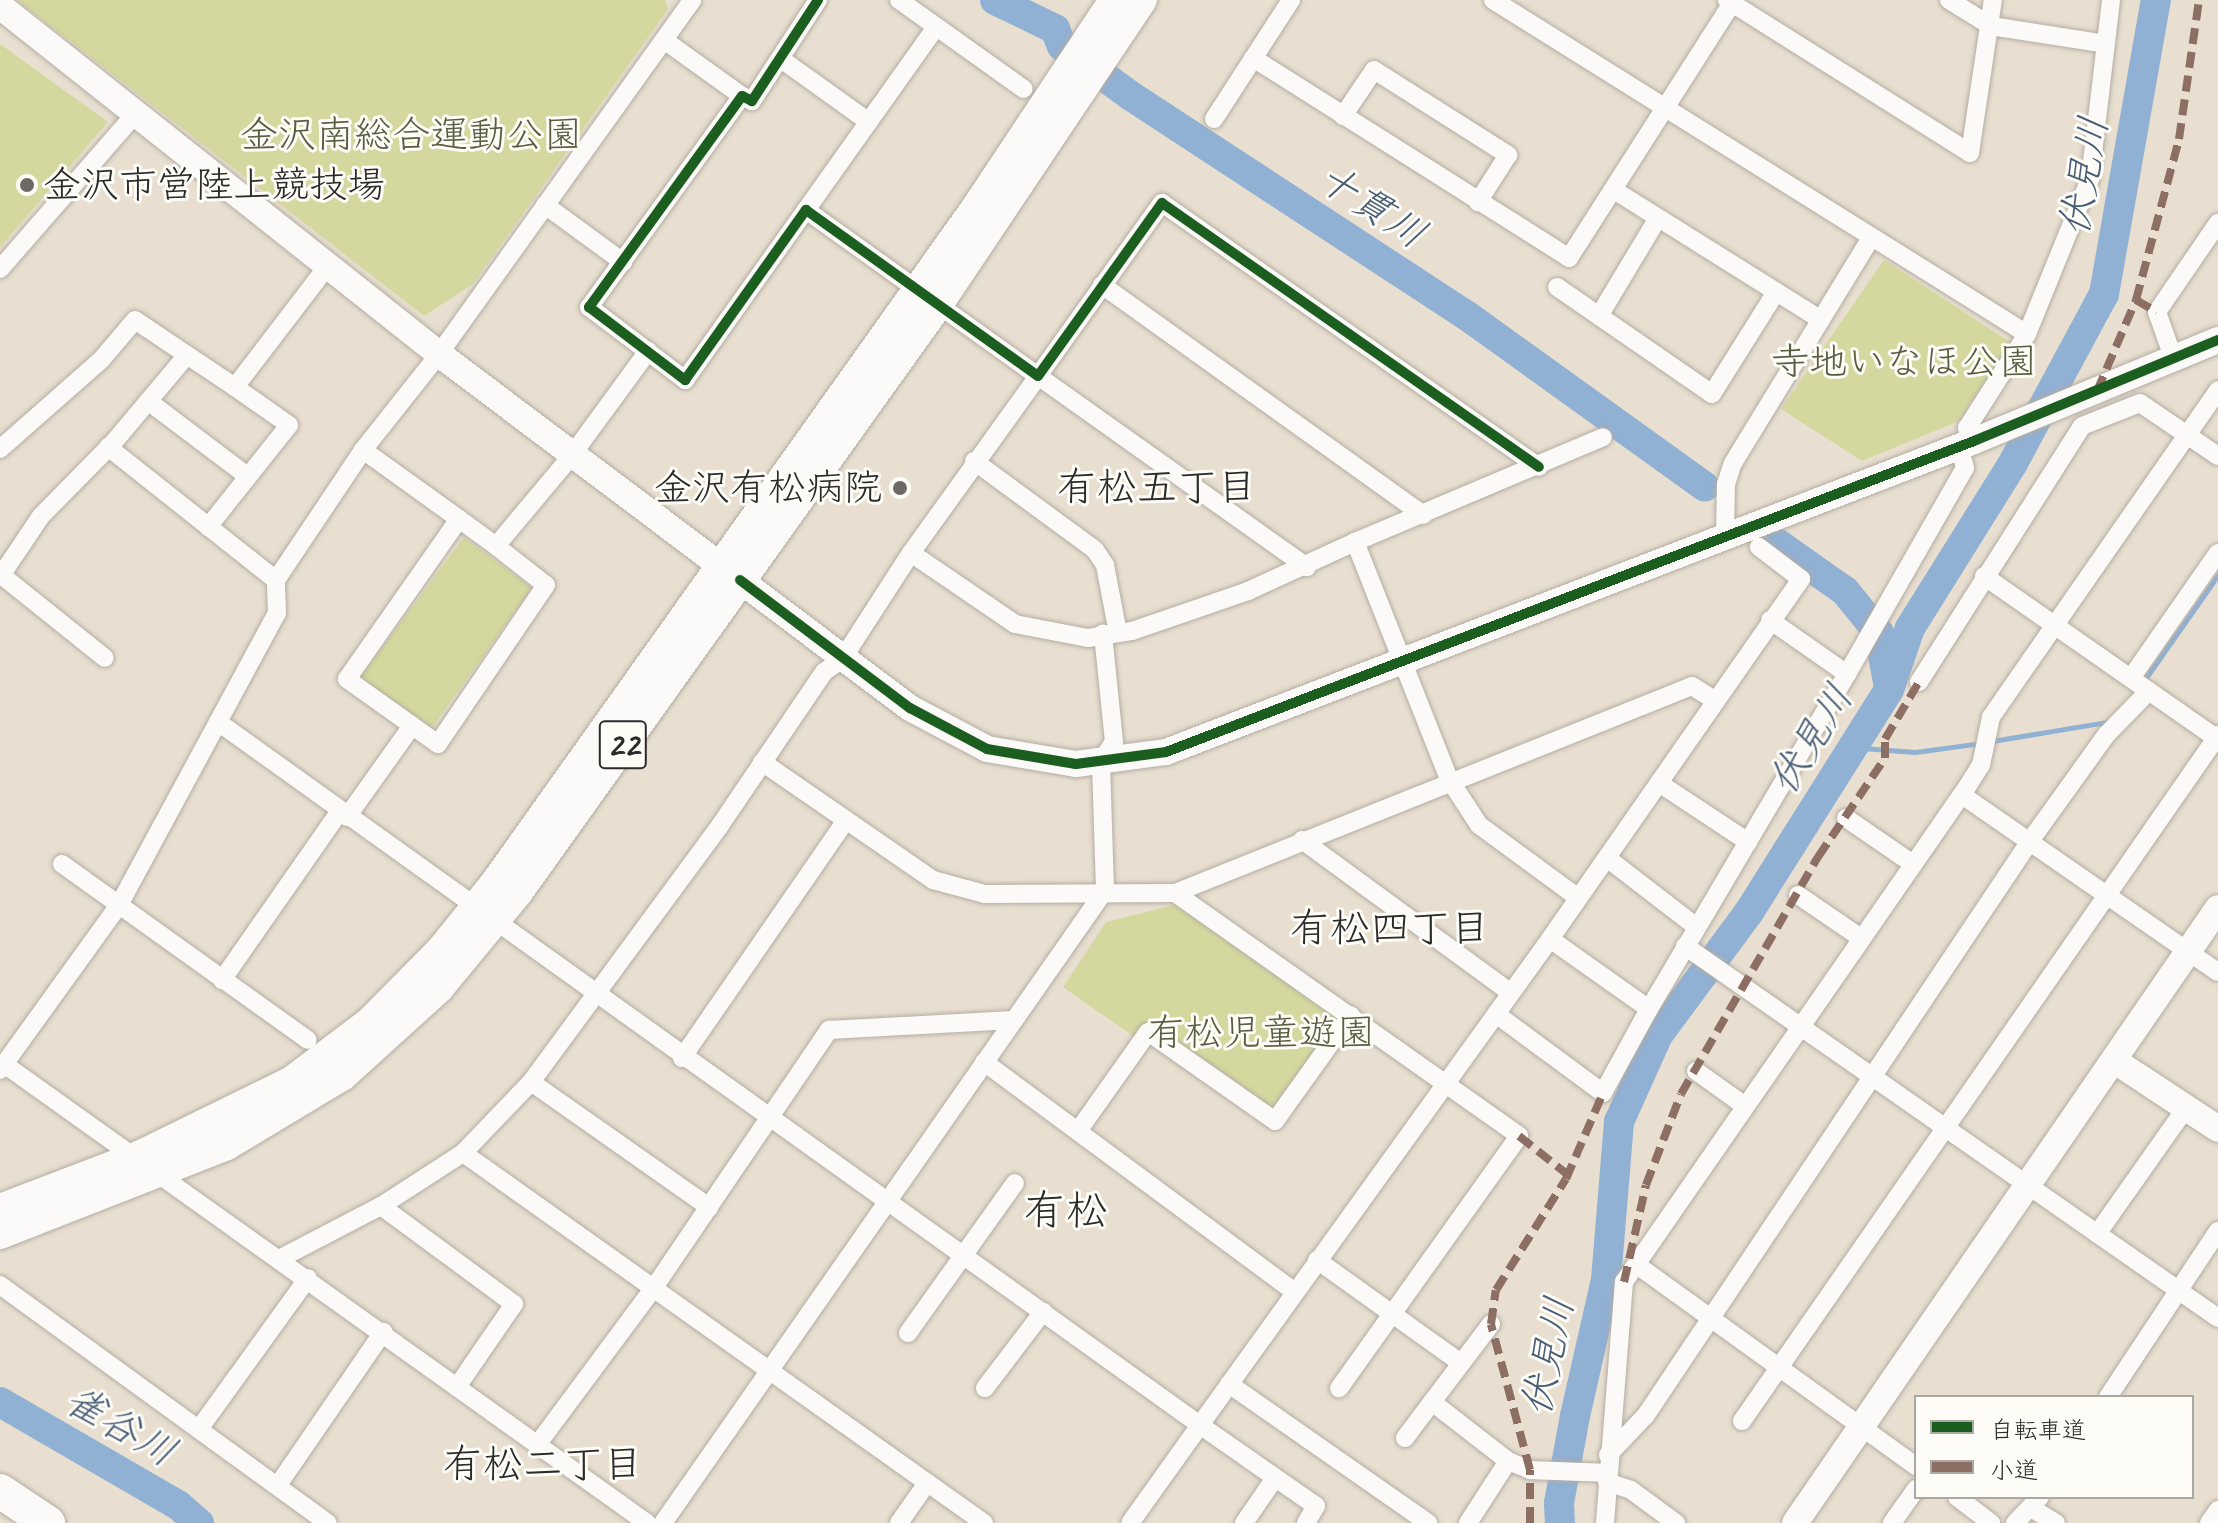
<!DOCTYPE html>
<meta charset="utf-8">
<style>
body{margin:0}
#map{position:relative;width:2218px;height:1523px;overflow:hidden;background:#e8dfd0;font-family:Caveat,"Klee One",sans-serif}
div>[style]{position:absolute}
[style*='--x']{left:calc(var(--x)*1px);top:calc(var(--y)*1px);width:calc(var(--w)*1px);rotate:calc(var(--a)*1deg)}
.green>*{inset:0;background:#d5d89e}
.stream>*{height:5px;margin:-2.5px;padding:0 2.5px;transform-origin:2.5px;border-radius:2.5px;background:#90b0d4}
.river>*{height:30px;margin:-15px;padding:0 15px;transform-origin:15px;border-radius:15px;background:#90b0d4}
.roads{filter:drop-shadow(0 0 2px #b3ada3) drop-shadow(0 0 2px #b3ada3)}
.street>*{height:18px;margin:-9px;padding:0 9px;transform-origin:9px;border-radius:9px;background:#fcfaf8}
.secondary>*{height:26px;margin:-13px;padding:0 13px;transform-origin:13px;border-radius:13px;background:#fcfaf8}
.primary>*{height:30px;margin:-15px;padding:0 15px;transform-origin:15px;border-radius:15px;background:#fcfaf8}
.highway>*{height:34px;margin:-17px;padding:0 17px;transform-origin:17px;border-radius:17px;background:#fcfaf8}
.quiet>*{height:8px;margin-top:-4px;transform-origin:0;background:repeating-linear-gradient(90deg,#8d6e63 0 16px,transparent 0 24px)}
.cycleway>*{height:10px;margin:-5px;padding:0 5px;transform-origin:5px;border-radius:5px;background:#1b5e20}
.dots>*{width:22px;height:22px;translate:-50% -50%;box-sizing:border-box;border:4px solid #fdfcf7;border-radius:50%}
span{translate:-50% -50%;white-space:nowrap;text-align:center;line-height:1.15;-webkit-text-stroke:6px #fdfcf7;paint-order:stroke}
.shield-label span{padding:2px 6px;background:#fdfcf7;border:2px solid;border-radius:6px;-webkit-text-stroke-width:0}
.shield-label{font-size:36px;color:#2b2b2b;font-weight:700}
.park-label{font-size:38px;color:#595d41}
.poi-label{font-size:38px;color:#2b2b2b}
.left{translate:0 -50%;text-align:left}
.right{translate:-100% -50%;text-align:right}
.water-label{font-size:40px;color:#485e77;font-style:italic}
.neighbourhood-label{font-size:40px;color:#2b2b2b}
.quarter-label{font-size:42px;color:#2b2b2b}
.legend{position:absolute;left:1914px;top:1395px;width:280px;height:104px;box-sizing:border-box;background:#fdfcf7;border:2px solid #a9a8a5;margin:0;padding:10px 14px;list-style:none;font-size:24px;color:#2b2b2b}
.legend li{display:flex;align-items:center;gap:16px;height:40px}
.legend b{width:40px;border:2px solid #a9a8a5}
</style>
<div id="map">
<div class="green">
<div style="clip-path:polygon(17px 0,665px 0,668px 9px,473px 284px,424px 316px)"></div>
<div style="clip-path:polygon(0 44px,108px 122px,0 247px)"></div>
<div style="clip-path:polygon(1884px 260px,2010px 342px,1959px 421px,1862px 461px,1781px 409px)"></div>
<div style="clip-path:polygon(464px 537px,532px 588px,431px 729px,358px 680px)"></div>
<div style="clip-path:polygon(1174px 905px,1342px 1018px,1276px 1114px,1146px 1023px,1136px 1038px,1063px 987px,1106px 922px)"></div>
</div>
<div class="stream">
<div style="--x:2143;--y:682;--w:131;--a:-55"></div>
<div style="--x:1992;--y:741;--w:117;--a:-9.4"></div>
<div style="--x:1849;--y:747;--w:66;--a:4.3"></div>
<div style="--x:1915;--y:752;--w:68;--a:-7.7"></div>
</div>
<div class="river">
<div style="--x:995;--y:0;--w:67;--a:25.8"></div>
<div style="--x:1055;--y:29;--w:18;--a:68"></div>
<div style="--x:1062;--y:46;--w:85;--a:35.9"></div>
<div style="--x:1131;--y:96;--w:400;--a:33.2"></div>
<div style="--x:1466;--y:315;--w:294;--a:35.7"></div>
<div style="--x:1774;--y:541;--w:87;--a:35.2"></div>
<div style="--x:1845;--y:591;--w:54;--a:51"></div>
<div style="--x:1879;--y:633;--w:56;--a:79.7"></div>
<div style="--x:0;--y:1402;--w:206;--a:30.1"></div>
<div style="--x:178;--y:1505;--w:28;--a:41"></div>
<div style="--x:1560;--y:1523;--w:20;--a:-93"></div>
<div style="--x:1559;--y:1503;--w:88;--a:-79.6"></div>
<div style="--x:1575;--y:1416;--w:139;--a:-77.2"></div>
<div style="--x:1606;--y:1280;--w:159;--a:-85.3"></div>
<div style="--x:1619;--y:1122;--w:95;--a:-65.9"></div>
<div style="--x:1658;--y:1035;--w:153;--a:-53.5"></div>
<div style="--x:1749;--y:912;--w:262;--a:-57.8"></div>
<div style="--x:1889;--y:690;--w:65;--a:-71.3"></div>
<div style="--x:1910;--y:628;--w:195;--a:-58"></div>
<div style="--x:2013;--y:463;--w:192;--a:-61.7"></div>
<div style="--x:2104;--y:294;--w:299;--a:-80"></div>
</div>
<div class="roads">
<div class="street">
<div style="--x:818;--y:0;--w:121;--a:123.2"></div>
<div style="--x:752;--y:101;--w:11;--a:-153"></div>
<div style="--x:742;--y:96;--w:261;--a:125.9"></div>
<div style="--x:589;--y:307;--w:121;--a:37.2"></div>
<div style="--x:685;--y:380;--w:209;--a:-54.6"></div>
<div style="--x:806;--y:210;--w:285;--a:35.6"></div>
<div style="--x:1038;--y:376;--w:213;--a:-54.4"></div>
<div style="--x:1162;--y:203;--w:460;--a:35"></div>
<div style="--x:899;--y:0;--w:153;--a:35.5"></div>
<div style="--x:1493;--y:0;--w:630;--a:32.02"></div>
<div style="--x:2027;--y:334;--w:167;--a:-67.9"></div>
<div style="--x:2090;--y:179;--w:180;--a:-83.3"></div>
<div style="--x:1727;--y:0;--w:287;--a:32.2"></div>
<div style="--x:1970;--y:153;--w:155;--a:-81.5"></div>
<div style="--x:1949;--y:0;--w:49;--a:31.8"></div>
<div style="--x:1991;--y:26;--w:116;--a:8.9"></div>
<div style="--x:664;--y:40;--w:96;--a:35.7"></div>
<div style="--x:1253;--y:58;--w:374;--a:32.3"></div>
<div style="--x:1569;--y:258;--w:306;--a:-57.4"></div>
<div style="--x:781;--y:59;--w:108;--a:35.6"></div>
<div style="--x:1343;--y:116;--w:55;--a:-56"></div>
<div style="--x:1374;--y:70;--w:159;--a:32.4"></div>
<div style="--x:1508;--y:155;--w:56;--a:122.6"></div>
<div style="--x:1214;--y:119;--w:142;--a:-57.1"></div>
<div style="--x:1614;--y:190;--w:244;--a:32.1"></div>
<div style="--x:545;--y:205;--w:97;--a:36.2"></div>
<div style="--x:806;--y:210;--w:224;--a:-54.6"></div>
<div style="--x:0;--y:269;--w:208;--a:-48.9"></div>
<div style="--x:1102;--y:285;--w:395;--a:35.6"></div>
<div style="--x:1557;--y:287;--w:188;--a:34.6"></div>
<div style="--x:1712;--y:394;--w:120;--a:-57.9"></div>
<div style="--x:1599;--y:316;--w:114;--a:-59"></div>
<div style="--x:2173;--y:357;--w:48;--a:-109.6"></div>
<div style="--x:2157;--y:312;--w:108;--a:-55.6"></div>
<div style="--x:148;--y:401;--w:123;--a:37.1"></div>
<div style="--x:1974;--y:441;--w:15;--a:-118"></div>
<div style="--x:1967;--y:428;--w:112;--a:-57.4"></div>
<div style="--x:108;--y:447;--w:214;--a:38.4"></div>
<div style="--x:0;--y:449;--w:135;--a:-41.4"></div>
<div style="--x:101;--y:360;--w:52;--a:-49.6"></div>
<div style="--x:135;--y:320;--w:63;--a:33.9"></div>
<div style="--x:363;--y:450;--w:118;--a:35.7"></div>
<div style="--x:459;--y:519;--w:46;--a:36.1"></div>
<div style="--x:496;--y:546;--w:63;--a:38"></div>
<div style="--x:546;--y:585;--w:192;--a:124.2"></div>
<div style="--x:438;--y:744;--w:112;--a:-144.5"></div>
<div style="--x:347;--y:679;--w:195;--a:-55"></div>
<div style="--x:974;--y:461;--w:150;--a:36.3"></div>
<div style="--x:1095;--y:550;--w:18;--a:56"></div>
<div style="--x:1105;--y:565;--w:69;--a:79.2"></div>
<div style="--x:208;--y:527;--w:130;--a:-51.5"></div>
<div style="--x:289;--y:425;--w:66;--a:-144.9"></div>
<div style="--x:1725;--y:535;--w:51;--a:-88.9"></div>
<div style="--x:1726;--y:484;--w:22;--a:-72"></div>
<div style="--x:1733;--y:463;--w:264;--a:-58.5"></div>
<div style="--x:496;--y:546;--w:119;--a:-50.1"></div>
<div style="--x:572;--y:455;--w:129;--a:-53.8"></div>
<div style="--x:911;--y:553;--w:126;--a:34.3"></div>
<div style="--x:1015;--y:624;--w:74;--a:10.9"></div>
<div style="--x:1088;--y:638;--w:45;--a:-9"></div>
<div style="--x:1132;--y:631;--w:123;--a:-19"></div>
<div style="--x:1248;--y:591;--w:118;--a:-24.6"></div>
<div style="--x:0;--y:574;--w:134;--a:38.7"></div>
<div style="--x:1984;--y:576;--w:285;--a:34.9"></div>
<div style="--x:0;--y:577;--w:73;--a:-56.1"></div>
<div style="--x:41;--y:516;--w:103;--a:-45.4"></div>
<div style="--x:113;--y:443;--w:115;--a:-49.9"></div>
<div style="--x:187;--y:355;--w:58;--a:33.7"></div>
<div style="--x:235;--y:387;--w:155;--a:-52.6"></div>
<div style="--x:1847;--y:674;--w:237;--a:-60.2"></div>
<div style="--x:1965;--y:468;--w:23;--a:-105"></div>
<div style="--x:2131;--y:678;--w:152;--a:-55.2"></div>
<div style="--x:1919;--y:682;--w:303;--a:-57.5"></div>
<div style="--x:2082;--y:426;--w:62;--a:-21.6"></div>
<div style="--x:2140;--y:403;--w:94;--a:34.2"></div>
<div style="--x:218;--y:722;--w:1208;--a:35.6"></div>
<div style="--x:1200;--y:1425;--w:120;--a:125.5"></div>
<div style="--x:762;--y:762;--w:208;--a:34.6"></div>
<div style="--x:933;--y:880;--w:54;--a:15.1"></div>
<div style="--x:985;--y:894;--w:190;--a:-0.3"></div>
<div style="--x:1175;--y:893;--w:557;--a:-21.82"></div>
<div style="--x:1692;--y:686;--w:28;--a:32"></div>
<div style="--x:1659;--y:783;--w:107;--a:33.5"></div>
<div style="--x:1962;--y:795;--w:311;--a:34.7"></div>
<div style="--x:347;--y:817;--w:112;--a:-54.5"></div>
<div style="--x:1846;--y:818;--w:81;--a:34.5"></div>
<div style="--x:1302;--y:840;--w:259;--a:36.2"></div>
<div style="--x:1607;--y:858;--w:110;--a:37.6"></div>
<div style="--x:62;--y:864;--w:302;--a:35.6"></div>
<div style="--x:1175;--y:893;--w:421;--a:35.2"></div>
<div style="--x:1519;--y:1136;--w:310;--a:125.5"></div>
<div style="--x:1798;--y:895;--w:76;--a:34.3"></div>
<div style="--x:1577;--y:897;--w:122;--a:-143.7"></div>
<div style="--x:1479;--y:825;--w:55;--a:-123.1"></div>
<div style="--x:1449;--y:779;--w:255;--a:-111.6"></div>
<div style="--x:1355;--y:542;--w:269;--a:-22.9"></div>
<div style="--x:1685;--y:946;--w:650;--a:34.91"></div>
<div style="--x:222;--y:980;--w:205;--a:-55.1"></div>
<div style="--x:1649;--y:1009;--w:389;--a:-59.4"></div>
<div style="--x:1847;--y:674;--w:94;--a:-145"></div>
<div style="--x:1496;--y:1014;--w:133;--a:36.4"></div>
<div style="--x:1603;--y:1093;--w:96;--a:-61.3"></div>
<div style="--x:1649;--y:1009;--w:121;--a:-144.7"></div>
<div style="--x:682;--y:1058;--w:287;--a:-55.4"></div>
<div style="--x:984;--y:1062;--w:385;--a:36.5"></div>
<div style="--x:4;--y:1064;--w:790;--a:35.52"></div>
<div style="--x:0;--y:1070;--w:203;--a:-54.2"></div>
<div style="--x:119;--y:905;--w:332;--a:-61.6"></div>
<div style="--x:277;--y:613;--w:33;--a:-92"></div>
<div style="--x:276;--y:580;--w:156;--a:-56.2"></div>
<div style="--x:363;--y:450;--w:122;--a:-51.6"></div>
<div style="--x:439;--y:354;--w:435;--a:-54.4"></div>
<div style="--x:1696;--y:1071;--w:60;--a:35.5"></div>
<div style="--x:531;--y:1082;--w:218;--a:35.1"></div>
<div style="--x:1078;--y:1131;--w:121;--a:-54.7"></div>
<div style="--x:1148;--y:1032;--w:155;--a:35"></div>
<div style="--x:1275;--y:1121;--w:130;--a:-54.4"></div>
<div style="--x:463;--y:1153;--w:639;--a:35.38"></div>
<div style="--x:381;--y:1206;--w:98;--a:-32.9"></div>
<div style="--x:463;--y:1153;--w:98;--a:-46.2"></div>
<div style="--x:531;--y:1082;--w:317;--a:-53.6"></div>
<div style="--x:719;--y:827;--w:187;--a:-55.9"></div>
<div style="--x:824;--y:672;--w:24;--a:-36"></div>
<div style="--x:843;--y:658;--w:125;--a:-57.1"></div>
<div style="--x:911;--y:553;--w:218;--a:-54.3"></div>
<div style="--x:1038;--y:376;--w:330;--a:35.4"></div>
<div style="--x:2097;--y:1234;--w:154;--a:-54.8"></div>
<div style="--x:281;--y:1258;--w:113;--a:-27.5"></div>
<div style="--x:381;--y:1206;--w:165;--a:36.4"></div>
<div style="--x:514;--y:1304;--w:101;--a:124.5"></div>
<div style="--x:1317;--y:1260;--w:177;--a:35.6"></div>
<div style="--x:1637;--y:1265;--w:344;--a:35.8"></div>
<div style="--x:0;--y:1285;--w:405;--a:36"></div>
<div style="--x:1491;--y:1324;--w:98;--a:127.1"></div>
<div style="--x:1432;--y:1402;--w:96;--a:37.8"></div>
<div style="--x:908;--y:1333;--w:184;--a:-54.5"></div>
<div style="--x:1229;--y:1384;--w:243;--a:34.9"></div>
<div style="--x:985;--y:1388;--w:96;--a:-52.7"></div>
<div style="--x:2108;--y:1397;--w:199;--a:-56.5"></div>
<div style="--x:1742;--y:1421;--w:835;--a:-55.24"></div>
<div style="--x:199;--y:1429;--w:186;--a:-54.2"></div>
<div style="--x:1405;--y:1438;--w:45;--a:-53.1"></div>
<div style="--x:537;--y:1445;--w:198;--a:-53.4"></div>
<div style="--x:655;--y:1286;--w:310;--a:-55.8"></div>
<div style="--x:829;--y:1030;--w:184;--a:-3.1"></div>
<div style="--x:1608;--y:1455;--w:55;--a:-46.5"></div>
<div style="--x:1646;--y:1415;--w:691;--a:-56.22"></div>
<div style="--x:2030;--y:841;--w:132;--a:-54.3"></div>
<div style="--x:2107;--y:734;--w:60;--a:-45.7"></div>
<div style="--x:1607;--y:1482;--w:25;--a:18"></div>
<div style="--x:1631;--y:1490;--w:56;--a:36.3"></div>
<div style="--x:278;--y:1485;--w:186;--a:-55.5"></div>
<div style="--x:1957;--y:1497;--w:43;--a:37.4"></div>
<div style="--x:2031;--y:1508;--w:29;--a:31"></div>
<div style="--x:663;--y:1523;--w:772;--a:-55.07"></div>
<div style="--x:1105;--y:890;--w:129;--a:-91.8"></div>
<div style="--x:1101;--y:761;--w:23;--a:-56"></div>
<div style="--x:1114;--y:742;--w:109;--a:-95.8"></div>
<div style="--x:899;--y:1523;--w:49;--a:-55"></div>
<div style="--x:1244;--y:1523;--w:55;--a:-55.4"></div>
<div style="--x:1306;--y:1523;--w:20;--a:-60"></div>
<div style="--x:1316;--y:1506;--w:141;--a:-145.1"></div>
<div style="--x:1200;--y:1425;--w:599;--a:-54.24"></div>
<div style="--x:1550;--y:939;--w:439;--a:-55.1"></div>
<div style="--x:1801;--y:579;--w:53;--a:-142.7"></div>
<div style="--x:1468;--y:1523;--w:74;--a:-57.2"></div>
<div style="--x:1508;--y:1461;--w:24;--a:22"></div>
<div style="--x:1530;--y:1470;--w:78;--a:2.2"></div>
<div style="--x:1605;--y:1523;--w:242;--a:-85.5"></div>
<div style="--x:1624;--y:1282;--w:602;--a:-55.28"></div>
<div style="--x:1967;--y:787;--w:26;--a:-58"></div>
<div style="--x:1981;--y:765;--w:49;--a:-78.2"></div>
<div style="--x:1991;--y:717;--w:398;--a:-55.2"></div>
<div style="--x:1892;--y:1523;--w:42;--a:-54.8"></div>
<div style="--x:2015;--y:1523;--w:36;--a:-46"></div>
<div style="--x:2209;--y:1523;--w:16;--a:-55"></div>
</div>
<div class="secondary">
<div style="--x:0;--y:6;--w:560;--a:38.4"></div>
<div style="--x:439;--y:354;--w:589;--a:36.93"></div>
<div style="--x:910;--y:708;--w:87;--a:28"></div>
<div style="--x:987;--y:749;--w:90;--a:9.6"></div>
<div style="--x:1076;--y:764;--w:91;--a:-7.6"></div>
<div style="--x:1166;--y:752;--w:866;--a:-21.05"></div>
<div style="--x:1974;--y:441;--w:264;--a:-22.5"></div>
<div style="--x:2115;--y:1061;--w:123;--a:33.4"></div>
<div style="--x:1795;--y:1523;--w:746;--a:-55.48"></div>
</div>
<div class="primary">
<div style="--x:0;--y:1209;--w:149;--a:-20.9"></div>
<div style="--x:139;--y:1156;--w:170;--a:-26.1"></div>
<div style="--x:292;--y:1081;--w:98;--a:-37.1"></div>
<div style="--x:370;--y:1022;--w:103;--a:-45.4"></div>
<div style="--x:442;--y:949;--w:86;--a:-51.1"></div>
<div style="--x:496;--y:882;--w:827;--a:-54.54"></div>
<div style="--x:976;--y:208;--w:250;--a:-56.4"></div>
<div style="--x:0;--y:1234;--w:244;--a:-21.4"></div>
<div style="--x:227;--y:1145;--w:134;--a:-31"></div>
<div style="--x:342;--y:1076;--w:131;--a:-42.2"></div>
<div style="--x:439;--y:988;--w:124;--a:-50.5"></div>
<div style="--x:518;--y:892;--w:724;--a:-54.44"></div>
<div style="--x:939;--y:303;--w:365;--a:-56.2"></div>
</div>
<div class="highway">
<div style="--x:0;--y:1491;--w:58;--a:33.7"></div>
</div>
</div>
<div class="quiet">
<div style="--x:2136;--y:300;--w:24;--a:30"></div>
<div style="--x:2097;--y:391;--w:99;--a:-66.8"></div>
<div style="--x:2136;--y:300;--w:167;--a:-75"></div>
<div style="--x:2179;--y:139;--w:140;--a:-81.8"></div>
<div style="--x:1519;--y:1136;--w:63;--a:38.5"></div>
<div style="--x:1624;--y:1282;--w:99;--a:-77.2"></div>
<div style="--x:1646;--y:1185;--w:97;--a:-69"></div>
<div style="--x:1681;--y:1094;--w:274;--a:-60"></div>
<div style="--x:1818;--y:857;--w:120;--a:-55.9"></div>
<div style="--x:1885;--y:758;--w:19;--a:-90"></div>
<div style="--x:1885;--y:739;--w:66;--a:-59.2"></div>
<div style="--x:1530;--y:1523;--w:53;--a:-90"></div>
<div style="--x:1530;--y:1470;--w:151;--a:-105"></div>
<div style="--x:1491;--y:1324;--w:34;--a:-82"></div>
<div style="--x:1496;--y:1290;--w:131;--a:-57.8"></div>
<div style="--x:1566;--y:1179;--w:94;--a:-66.7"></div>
</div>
<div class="cycleway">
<div style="--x:818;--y:0;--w:121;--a:123.2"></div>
<div style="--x:752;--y:101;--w:11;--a:-153"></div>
<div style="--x:742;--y:96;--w:261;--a:125.9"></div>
<div style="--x:589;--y:307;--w:121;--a:37.2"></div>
<div style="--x:685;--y:380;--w:209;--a:-54.6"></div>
<div style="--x:806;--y:210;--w:285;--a:35.6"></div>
<div style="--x:1038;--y:376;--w:213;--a:-54.4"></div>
<div style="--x:1162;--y:203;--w:460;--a:35"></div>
<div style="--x:740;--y:580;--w:213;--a:37"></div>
<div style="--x:910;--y:708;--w:87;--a:28"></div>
<div style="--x:987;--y:749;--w:90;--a:9.6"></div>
<div style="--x:1076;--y:764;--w:91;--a:-7.6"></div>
<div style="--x:1166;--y:752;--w:866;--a:-21.05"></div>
<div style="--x:1974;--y:441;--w:264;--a:-22.5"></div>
</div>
<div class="dots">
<div style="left:27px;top:185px;background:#6d6a65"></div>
<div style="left:900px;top:488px;background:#6d6a65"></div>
</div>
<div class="shield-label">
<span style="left:623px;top:745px">22</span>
</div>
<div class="park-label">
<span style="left:411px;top:135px">金沢南総合運動公園</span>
<span style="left:1904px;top:362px">寺地いなほ公園</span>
<span style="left:1261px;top:1033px">有松児童遊園</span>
</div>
<div class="poi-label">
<span class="left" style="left:43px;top:185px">金沢市営陸上競技場</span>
<span class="right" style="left:882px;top:488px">金沢有松病院</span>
</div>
<div class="water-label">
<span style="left:2084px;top:176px;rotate:-80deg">伏見川</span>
<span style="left:1372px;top:206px;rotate:33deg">十貫川</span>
<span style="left:1811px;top:739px;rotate:-58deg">伏見川</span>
<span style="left:1548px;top:1356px;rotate:-78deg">伏見川</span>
<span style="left:121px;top:1426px;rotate:30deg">雀谷川</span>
</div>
<div class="neighbourhood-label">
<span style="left:1157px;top:487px">有松五丁目</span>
<span style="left:1390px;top:928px">有松四丁目</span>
<span style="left:543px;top:1464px">有松二丁目</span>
</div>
<div class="quarter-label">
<span style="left:1066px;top:1211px">有松</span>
</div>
<ul class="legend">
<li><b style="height:10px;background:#1b5e20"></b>自転車道</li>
<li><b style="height:10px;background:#8d6e63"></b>小道</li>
</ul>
</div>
